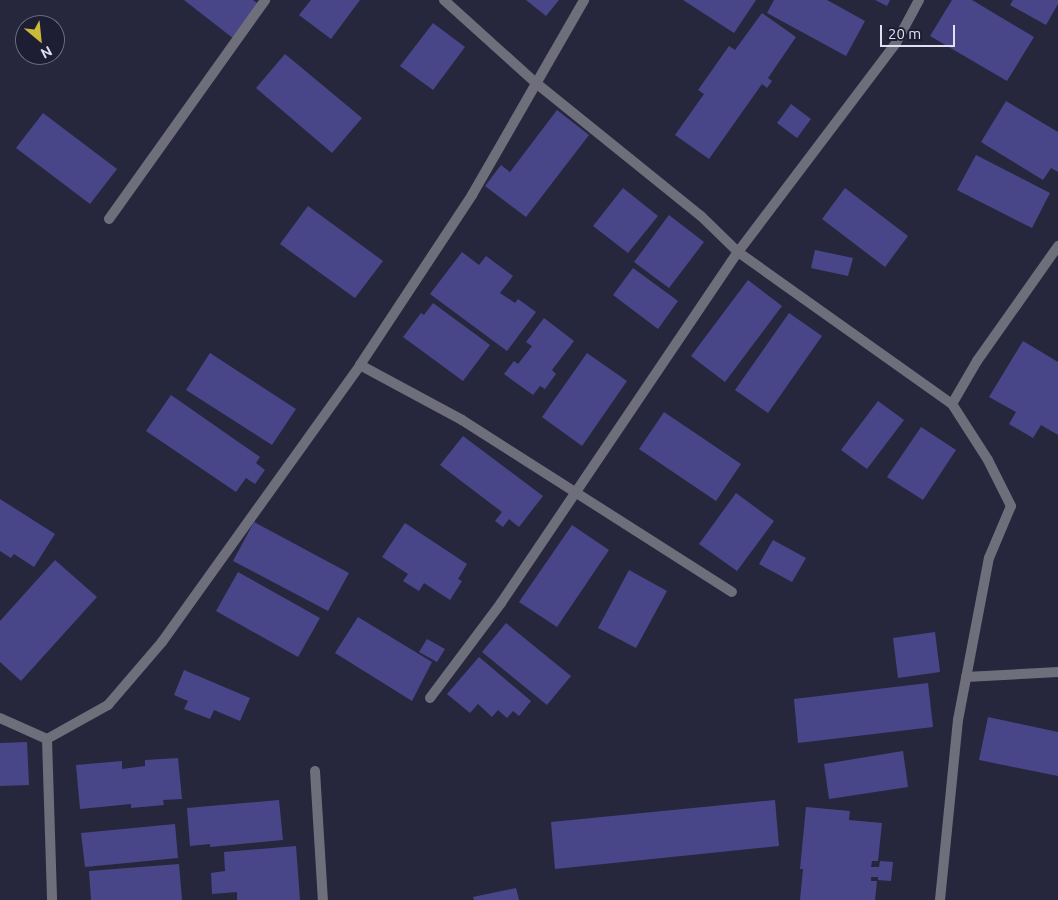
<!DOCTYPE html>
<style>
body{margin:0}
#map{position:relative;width:1058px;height:900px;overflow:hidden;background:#26273d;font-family:Ubuntu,sans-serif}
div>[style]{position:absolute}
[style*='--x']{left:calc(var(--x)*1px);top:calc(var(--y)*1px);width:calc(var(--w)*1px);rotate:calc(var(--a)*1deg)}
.building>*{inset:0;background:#484688}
.street>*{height:10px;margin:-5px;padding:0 5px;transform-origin:5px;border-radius:5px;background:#6f6f7b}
span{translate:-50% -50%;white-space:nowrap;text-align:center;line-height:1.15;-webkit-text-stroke:4px #1d1d33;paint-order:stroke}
.north{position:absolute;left:15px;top:15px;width:50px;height:50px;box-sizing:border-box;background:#1d1d33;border:1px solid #6b6b7f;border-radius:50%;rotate:152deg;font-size:14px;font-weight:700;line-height:20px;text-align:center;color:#dfe1f0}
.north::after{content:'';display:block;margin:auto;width:18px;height:22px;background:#caba3a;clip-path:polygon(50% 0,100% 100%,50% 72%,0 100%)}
.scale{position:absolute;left:880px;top:25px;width:75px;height:22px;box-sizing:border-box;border:2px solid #dfe1f0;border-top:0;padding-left:6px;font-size:15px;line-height:18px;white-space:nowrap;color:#dfe1f0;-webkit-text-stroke:4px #1d1d33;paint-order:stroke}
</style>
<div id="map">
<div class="building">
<div style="clip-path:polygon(184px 0,253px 0,260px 5px,234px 39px)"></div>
<div style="clip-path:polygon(311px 0,360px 0,331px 39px,299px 15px)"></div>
<div style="clip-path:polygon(526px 0,559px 0,546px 16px)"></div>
<div style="clip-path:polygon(683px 0,756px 0,734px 33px)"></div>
<div style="clip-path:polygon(774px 0,827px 0,865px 21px,846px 56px,767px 13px)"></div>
<div style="clip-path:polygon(875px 0,890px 0,887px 6px)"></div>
<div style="clip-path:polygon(952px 0,972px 0,1034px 37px,1007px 81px,930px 36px)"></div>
<div style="clip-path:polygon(1013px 0,1058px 0,1058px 4px,1046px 25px,1010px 5px)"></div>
<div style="clip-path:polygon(762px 13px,796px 37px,768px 78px,772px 81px,767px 88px,762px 84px,709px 159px,675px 135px,704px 94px,698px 90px,729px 46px,735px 50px)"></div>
<div style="clip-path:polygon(433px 23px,465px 47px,433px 90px,400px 66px)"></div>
<div style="clip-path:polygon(285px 54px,362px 118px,332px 153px,256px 88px)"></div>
<div style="clip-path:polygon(1006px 101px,1058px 132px,1058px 172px,1051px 168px,1043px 180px,981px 142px)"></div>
<div style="clip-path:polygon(791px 104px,811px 119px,797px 138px,777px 123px)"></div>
<div style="clip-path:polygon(557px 110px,589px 135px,526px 217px,485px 186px,501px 165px,510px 172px)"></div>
<div style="clip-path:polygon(43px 113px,117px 169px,90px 204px,16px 148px)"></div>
<div style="clip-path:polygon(976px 155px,1050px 193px,1032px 228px,957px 190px)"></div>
<div style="clip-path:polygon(623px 188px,658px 216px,628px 253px,593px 226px)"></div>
<div style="clip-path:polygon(845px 188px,908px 236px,885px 267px,822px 219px)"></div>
<div style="clip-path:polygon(308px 206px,383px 261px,355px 298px,280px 244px)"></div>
<div style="clip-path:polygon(669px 215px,704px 242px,669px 288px,634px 262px)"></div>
<div style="clip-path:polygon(815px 250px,853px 258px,848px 276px,811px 268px)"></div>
<div style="clip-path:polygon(462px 252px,479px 265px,486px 256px,513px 276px,500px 293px,515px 303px,518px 299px,536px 312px,507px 351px,430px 294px)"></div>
<div style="clip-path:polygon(633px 268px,678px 301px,658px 329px,613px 295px)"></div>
<div style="clip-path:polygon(748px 280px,782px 306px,725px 382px,691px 356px)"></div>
<div style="clip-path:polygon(433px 303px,490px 345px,463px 381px,403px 337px,421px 313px,424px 315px)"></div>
<div style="clip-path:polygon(789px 313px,822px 336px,768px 413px,735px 390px)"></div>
<div style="clip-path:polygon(544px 318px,574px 341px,552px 370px,556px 374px,545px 389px,540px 386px,533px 395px,504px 374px,514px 361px,518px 364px,532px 346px,526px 342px)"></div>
<div style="clip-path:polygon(1023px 341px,1058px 362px,1058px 435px,1041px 425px,1033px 438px,1009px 424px,1016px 412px,989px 397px)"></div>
<div style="clip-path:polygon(210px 353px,296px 409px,272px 445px,186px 390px)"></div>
<div style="clip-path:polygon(587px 353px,627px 381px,582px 446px,542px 417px)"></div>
<div style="clip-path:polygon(171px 395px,260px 457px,256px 463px,265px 470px,255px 484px,246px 478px,236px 492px,146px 431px)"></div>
<div style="clip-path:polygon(878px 401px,904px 420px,867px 469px,841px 450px)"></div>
<div style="clip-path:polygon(664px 412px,741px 464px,716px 501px,639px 449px)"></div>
<div style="clip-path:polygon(921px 427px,956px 450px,923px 500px,887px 477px)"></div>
<div style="clip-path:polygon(463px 436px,543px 496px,519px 527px,509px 519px,503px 527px,495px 521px,502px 512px,440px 465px)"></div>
<div style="clip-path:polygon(736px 493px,774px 521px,737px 571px,699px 544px)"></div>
<div style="clip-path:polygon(0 499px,55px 534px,34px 567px,14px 554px,11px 558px,0 551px)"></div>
<div style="clip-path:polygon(254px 522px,349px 573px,328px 611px,233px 561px)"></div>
<div style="clip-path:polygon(405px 523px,467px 564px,458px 579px,462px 581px,450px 600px,424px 583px,419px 591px,403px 581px,408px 574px,382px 557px)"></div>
<div style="clip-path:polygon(572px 525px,609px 550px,557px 627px,519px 602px)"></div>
<div style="clip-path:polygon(773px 540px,806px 558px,792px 582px,759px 564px)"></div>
<div style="clip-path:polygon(55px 560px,97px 597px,21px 681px,0 662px,0 621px)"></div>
<div style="clip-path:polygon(629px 570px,667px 591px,636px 648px,598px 628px)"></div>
<div style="clip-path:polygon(238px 572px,320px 618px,298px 657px,216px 611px)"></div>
<div style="clip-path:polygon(358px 617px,432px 662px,412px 701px,335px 653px)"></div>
<div style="clip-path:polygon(506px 623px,571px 676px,547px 705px,482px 652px)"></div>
<div style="clip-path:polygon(935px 632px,940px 672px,898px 678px,893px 638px)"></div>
<div style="clip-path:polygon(427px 639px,445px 649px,437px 662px,419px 652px)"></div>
<div style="clip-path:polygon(479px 657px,531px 701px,519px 716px,513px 711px,507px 718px,498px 710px,492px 717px,478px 704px,470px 713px,447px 694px)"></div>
<div style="clip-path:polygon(184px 670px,250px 698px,240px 721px,214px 710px,210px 719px,184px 709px,188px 701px,174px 695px)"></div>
<div style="clip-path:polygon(928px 683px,933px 727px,798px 743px,794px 699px)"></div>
<div style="clip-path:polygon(988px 717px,1058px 732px,1058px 776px,979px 760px)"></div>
<div style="clip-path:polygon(27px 742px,29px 785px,0 786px,0 743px)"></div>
<div style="clip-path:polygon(903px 751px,908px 787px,829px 799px,824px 764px)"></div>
<div style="clip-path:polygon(178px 758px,182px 799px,163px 800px,164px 805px,131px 808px,131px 804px,80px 809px,76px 765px,122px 761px,122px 769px,145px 766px,145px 760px)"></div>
<div style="clip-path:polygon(279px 800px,283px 840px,210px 847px,210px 844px,190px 846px,187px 808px)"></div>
<div style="clip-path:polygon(775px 800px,779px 846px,555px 869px,551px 822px)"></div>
<div style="clip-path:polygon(806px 807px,850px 811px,849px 820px,882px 823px,878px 861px,872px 861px,871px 867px,879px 867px,880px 861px,893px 862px,891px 881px,878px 880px,878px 877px,871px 877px,871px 881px,877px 881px,875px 900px,800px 900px,803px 869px,800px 869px)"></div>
<div style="clip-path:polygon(175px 824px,178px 858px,85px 867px,81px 833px)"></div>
<div style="clip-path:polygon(296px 846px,300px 900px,237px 900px,237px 892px,212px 894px,211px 873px,225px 871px,224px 852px)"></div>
<div style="clip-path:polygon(179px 864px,182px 900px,91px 900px,89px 871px)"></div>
<div style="clip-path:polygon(516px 888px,519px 900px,474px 900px,473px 897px)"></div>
</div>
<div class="street">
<div style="--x:444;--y:0;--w:124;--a:42.1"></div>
<div style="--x:536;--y:83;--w:212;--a:38.9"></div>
<div style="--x:701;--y:216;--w:52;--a:44.2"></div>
<div style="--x:738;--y:252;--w:262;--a:35.4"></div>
<div style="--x:109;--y:219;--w:269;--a:-54.5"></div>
<div style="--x:360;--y:365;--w:116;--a:28.3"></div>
<div style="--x:462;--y:420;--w:320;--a:32.5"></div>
<div style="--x:966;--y:677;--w:92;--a:-3.1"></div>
<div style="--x:430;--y:698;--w:119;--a:-53.2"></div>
<div style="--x:501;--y:603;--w:424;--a:-56"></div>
<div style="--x:738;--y:252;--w:262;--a:-52.9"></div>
<div style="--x:896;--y:43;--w:49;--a:-61.9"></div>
<div style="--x:0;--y:718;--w:51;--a:24.1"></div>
<div style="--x:47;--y:739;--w:70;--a:-29.1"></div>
<div style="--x:108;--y:705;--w:83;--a:-49.4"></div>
<div style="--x:162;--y:642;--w:340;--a:-54.4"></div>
<div style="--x:360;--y:365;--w:204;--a:-56.6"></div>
<div style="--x:472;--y:195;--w:225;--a:-60.1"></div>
<div style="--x:47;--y:739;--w:161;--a:88.2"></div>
<div style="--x:315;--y:771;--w:129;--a:86.5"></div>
<div style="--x:940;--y:900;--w:181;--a:-84.3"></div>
<div style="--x:958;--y:720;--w:165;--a:-79.2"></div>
<div style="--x:989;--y:558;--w:56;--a:-67.1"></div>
<div style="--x:1011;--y:506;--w:51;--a:-116.6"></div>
<div style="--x:988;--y:460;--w:67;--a:-122.7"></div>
<div style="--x:952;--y:404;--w:50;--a:-59.8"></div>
<div style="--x:977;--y:361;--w:141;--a:-54.8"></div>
</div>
<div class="north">N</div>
<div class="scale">20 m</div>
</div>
